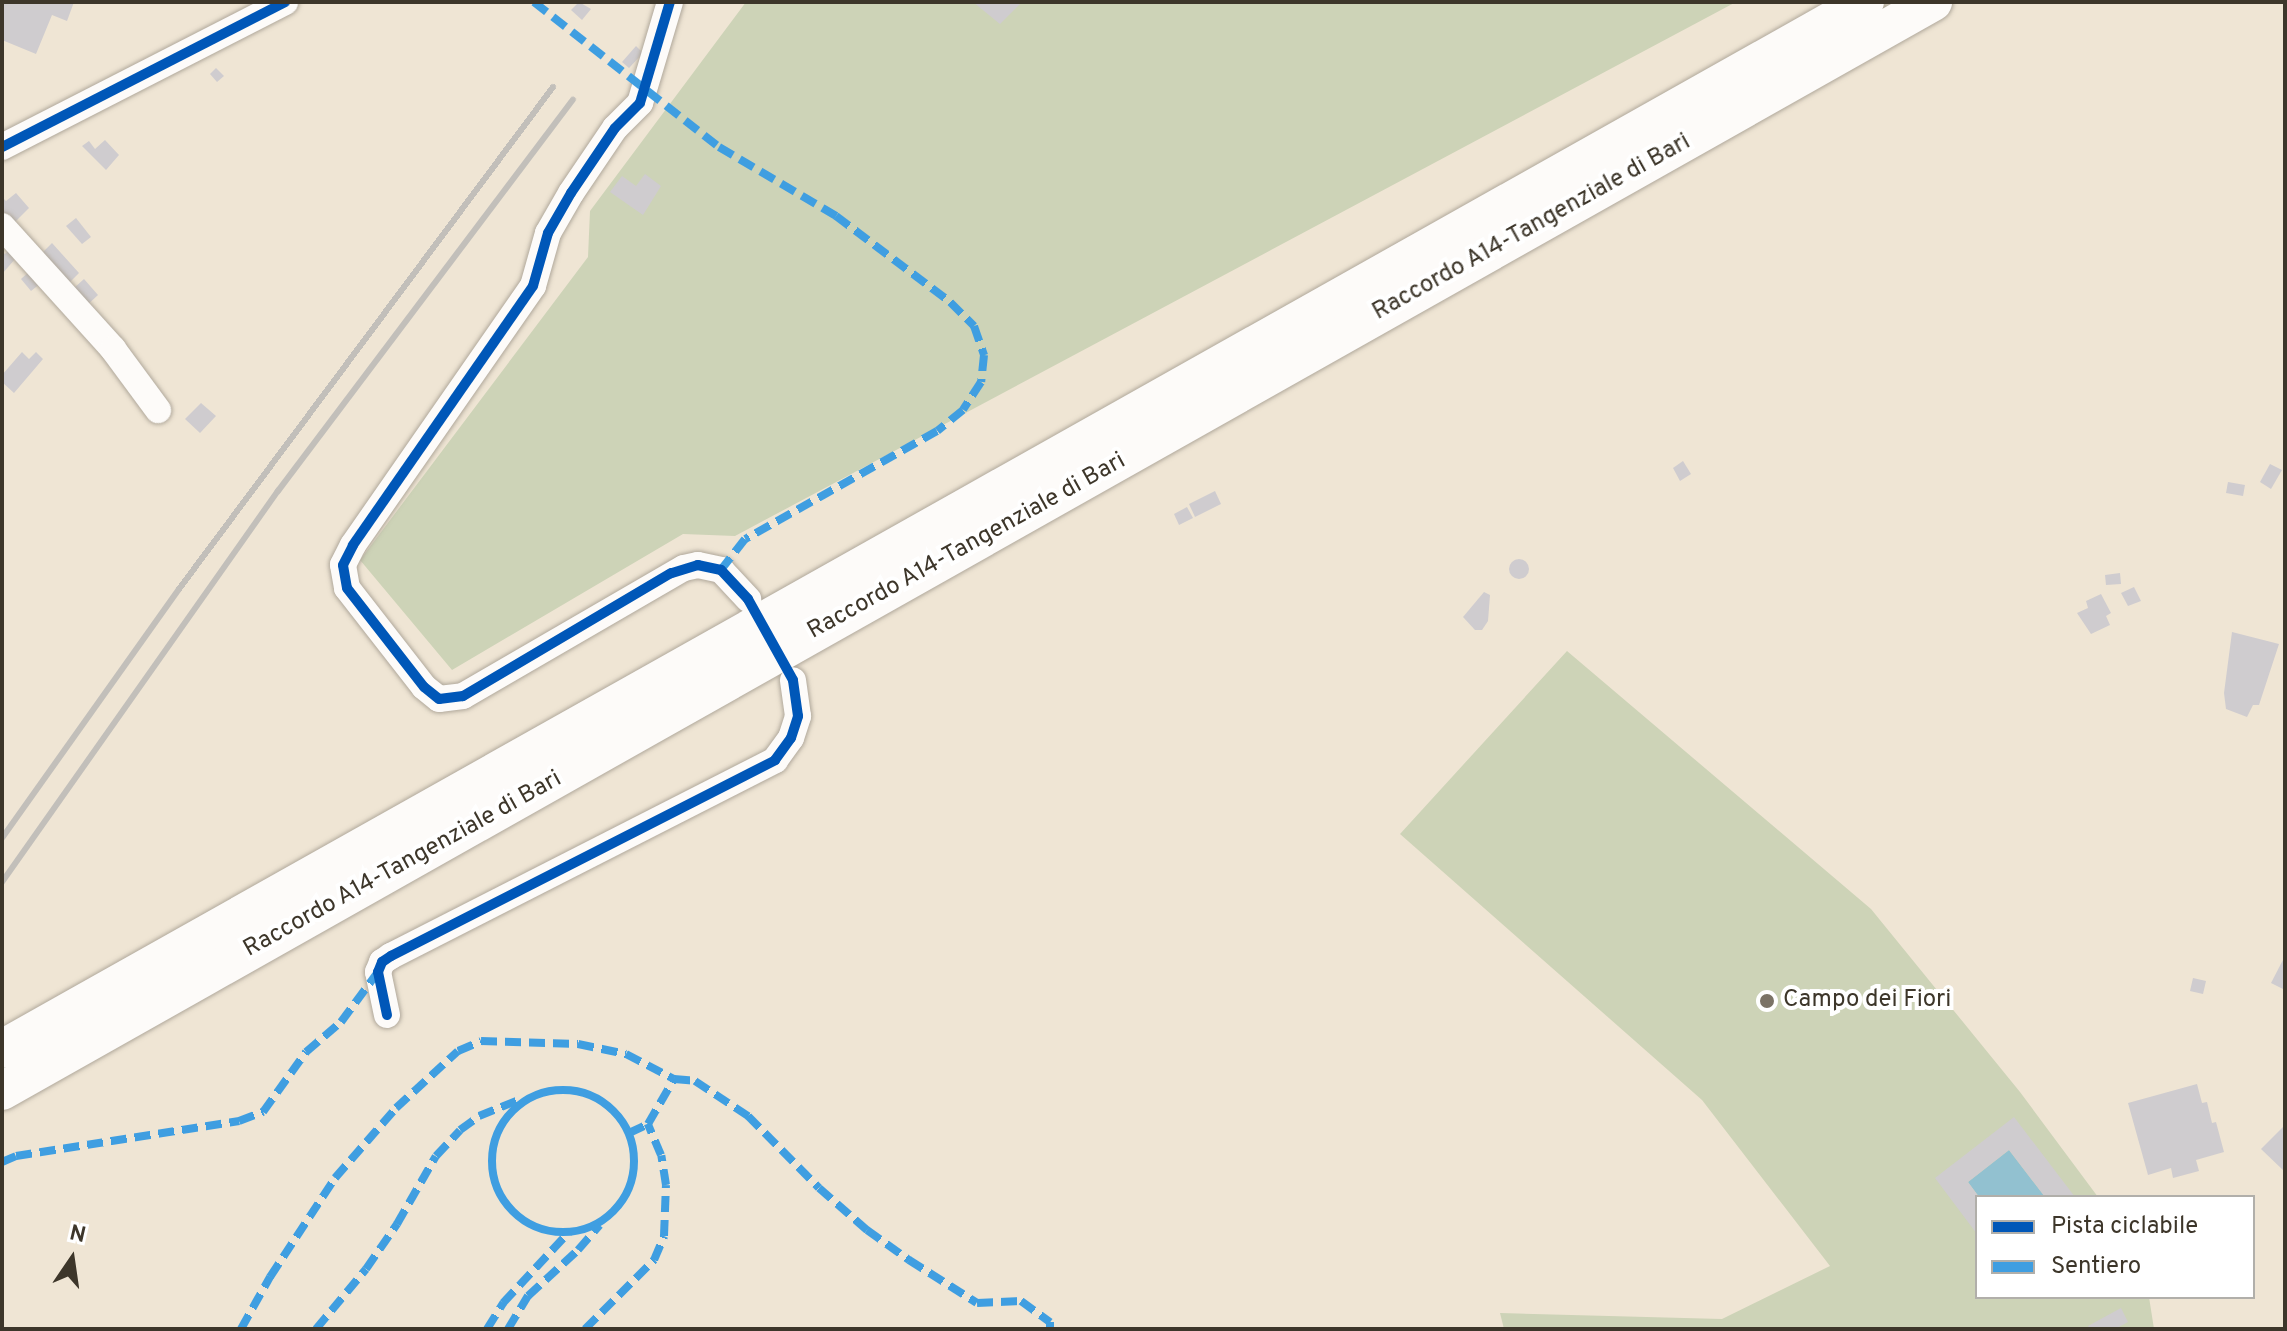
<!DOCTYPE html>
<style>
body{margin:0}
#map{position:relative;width:2287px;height:1331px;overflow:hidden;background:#efe5d4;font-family:Overpass,sans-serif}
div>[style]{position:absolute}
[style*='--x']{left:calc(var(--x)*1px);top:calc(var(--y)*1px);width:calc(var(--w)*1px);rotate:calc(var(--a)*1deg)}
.green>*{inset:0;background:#cdd3b7}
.water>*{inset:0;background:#92c1d0}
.building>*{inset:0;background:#cfcccf}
.round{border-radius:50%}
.roads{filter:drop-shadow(0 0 2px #b0a89b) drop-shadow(0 0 2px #b0a89b)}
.minor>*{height:26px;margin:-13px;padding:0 13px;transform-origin:13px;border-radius:13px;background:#fdfbf9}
.highway>*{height:38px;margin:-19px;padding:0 19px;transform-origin:19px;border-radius:19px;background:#fdfbf9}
.rail>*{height:6px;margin:-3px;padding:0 3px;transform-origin:3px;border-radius:3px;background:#c2bfba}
.quiet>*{height:8px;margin-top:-4px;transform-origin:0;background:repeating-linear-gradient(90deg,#3f9ee1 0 16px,transparent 0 24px)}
.quiet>.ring{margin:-4px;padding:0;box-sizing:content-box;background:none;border:8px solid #3f9ee1;border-radius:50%}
.cycleway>*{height:10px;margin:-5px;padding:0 5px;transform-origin:5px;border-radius:5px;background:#0057b8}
.dots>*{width:22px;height:22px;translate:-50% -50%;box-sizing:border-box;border:4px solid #fff;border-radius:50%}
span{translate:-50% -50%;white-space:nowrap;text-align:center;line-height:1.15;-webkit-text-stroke:8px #fff;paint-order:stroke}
.street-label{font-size:24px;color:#3d362a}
.poi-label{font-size:24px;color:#3d362a}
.left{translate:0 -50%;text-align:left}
.frame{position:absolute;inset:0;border:4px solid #3d362a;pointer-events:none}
.legend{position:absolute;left:1975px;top:1195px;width:280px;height:104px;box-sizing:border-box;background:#fff;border:2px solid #b1afaa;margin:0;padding:10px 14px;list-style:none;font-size:24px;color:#3d362a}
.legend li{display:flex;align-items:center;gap:16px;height:40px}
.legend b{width:40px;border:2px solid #b1afaa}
.north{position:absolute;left:32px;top:1219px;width:80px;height:80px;-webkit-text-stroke:6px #fff;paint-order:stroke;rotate:13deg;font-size:22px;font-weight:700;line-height:32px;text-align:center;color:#3d362a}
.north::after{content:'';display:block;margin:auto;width:28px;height:36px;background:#3d362a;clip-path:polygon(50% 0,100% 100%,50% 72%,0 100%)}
</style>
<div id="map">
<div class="green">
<div style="clip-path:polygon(746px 2px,1736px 2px,735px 536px,683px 534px,452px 670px,360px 560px,588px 257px,590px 211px)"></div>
<div style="clip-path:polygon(1567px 651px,1871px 909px,2020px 1092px,2098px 1197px,1977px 1197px,1977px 1297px,2149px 1297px,2154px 1329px,1504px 1329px,1500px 1313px,1722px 1319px,1830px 1266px,1702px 1100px,1400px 834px)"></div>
</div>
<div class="water">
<div style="clip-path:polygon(2009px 1150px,2045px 1197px,1979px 1197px,1968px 1182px)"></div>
</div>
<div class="building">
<div style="clip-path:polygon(2px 2px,74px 2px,67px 21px,52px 15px,36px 54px,2px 40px)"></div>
<div style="clip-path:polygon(579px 2px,591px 9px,582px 20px,571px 10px)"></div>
<div style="clip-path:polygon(973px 2px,1018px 2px,1020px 4px,1000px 24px)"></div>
<div style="clip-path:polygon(636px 46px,643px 53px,629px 68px,622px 62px)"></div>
<div style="clip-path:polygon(216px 68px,224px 76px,217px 82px,210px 74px)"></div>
<div style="clip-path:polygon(105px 140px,119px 155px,106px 170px,82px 146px,89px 141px,95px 149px)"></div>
<div style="clip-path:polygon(645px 174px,661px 186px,643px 215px,610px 192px,622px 176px,636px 186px)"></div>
<div style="clip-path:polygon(16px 193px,29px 208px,11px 226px,2px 217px,2px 197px,6px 201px)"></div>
<div style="clip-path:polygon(76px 218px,91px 237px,82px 244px,66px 226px)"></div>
<div style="clip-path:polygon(52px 243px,79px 273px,69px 283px,74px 288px,84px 279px,98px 295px,84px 308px,42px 253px)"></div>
<div style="clip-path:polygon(9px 250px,16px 258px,2px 274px,2px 251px,5px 254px)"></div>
<div style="clip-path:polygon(30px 271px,41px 283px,31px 291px,21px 279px)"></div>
<div style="clip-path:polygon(22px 352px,29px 359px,36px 352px,43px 359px,14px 393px,2px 382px,2px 375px)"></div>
<div style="clip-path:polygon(201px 403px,216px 416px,200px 433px,185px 419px)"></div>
<div style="clip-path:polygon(1683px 461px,1691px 474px,1680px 481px,1673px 468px)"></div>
<div style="clip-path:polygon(2270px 464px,2282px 470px,2271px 489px,2260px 482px)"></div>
<div style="clip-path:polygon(2228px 482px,2245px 485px,2243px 496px,2226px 493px)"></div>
<div style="clip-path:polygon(1215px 491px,1221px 504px,1195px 517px,1189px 504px)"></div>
<div style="clip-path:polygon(1187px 507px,1193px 518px,1179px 525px,1174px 514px)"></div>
<div class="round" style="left:1509px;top:559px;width:20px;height:20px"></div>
<div style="clip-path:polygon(2120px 573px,2121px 584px,2106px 585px,2105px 575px)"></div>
<div style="clip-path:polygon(2134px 587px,2141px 601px,2128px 606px,2121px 593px)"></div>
<div style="clip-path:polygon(1484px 592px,1490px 595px,1488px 621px,1482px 630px,1475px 630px,1463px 617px)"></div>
<div style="clip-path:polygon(2101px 594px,2111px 613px,2106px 616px,2110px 625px,2091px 634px,2077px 613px,2088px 608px,2086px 601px)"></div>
<div style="clip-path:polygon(2232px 632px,2279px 644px,2259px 705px,2253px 705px,2247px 717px,2226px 709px,2224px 693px)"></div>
<div style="clip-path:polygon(2285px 956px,2285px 990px,2271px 983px)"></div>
<div style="clip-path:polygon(2193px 978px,2206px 981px,2203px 994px,2190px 991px)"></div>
<div style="clip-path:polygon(2197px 1084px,2202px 1103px,2207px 1102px,2212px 1123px,2216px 1122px,2224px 1152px,2196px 1160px,2199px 1171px,2173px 1178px,2171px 1168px,2148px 1175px,2128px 1103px)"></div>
<div style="clip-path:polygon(2014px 1117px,2075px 1197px,2045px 1197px,2009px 1150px,1968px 1182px,1979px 1197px,1977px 1234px,1935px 1178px)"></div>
<div style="clip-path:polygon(2285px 1125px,2285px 1172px,2261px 1149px)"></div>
<div style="clip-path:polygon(2121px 1308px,2128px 1322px,2115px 1329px,2090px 1329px,2088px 1326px)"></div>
</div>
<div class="roads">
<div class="minor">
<div style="--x:670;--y:2;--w:105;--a:106.5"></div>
<div style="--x:640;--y:103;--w:35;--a:135"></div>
<div style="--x:615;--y:128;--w:78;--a:124.1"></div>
<div style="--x:571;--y:193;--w:46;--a:119.9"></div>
<div style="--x:548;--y:233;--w:55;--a:105.8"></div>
<div style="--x:533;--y:286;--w:315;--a:124.8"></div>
<div style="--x:353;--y:545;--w:22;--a:117"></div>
<div style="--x:343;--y:565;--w:23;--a:80"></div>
<div style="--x:347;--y:588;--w:125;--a:52.1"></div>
<div style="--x:424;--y:687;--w:19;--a:39"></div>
<div style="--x:439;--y:699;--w:24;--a:-7"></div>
<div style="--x:463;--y:696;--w:255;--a:-30.1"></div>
<div style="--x:684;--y:568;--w:14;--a:-12"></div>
<div style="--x:698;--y:565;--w:24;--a:12"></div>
<div style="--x:721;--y:570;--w:40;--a:47"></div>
<div style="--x:2;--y:147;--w:318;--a:-27.1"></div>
<div style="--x:2;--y:226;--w:166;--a:47.9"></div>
<div style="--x:113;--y:349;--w:76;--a:53.6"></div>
<div style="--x:387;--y:1015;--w:44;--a:-101.8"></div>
<div style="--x:378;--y:972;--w:11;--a:-68"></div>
<div style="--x:382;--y:962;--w:11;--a:-34"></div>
<div style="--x:391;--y:956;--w:431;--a:-27"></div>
<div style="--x:775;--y:760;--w:27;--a:-54"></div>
<div style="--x:791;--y:738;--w:23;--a:-72"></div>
<div style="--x:798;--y:716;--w:36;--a:-98"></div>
</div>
<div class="highway">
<div style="--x:2;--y:1049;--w:2137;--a:-29.34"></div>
<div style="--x:2;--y:1091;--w:2217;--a:-29.42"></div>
</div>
</div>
<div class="rail">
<div style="--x:2;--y:838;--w:305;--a:-54.6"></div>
<div style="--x:179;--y:589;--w:626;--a:-53.31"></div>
<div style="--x:2;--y:882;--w:479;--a:-54.8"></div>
<div style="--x:278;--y:491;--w:490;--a:-53"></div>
</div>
<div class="quiet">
<div style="--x:534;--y:2;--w:235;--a:38.1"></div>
<div style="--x:719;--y:147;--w:136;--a:30.5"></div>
<div style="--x:836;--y:216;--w:143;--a:37"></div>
<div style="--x:950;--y:302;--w:34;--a:45"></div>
<div style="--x:974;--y:326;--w:31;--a:71"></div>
<div style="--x:984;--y:355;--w:27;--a:96"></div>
<div style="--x:981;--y:382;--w:33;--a:123"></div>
<div style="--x:963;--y:410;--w:33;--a:141"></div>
<div style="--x:937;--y:431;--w:220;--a:150.6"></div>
<div style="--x:745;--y:539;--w:39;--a:128"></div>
<div class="ring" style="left:492px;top:1090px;width:134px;height:134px"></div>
<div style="--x:629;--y:1133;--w:21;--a:-25"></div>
<div style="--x:648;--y:1124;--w:52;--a:-60"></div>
<div style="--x:674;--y:1079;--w:21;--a:5"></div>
<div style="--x:695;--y:1081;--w:64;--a:33.4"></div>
<div style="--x:748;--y:1116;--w:101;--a:45.4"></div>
<div style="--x:819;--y:1188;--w:64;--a:41.2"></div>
<div style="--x:867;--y:1230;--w:52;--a:35.5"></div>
<div style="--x:909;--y:1260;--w:80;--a:32.3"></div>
<div style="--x:977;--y:1303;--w:44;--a:-2.6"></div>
<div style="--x:1021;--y:1301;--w:36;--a:36"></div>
<div style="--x:1050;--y:1322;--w:7;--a:90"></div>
<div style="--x:2;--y:1162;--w:15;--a:-23"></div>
<div style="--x:16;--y:1156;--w:226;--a:-8.9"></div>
<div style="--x:239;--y:1121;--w:26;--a:-21"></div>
<div style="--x:263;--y:1112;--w:74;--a:-54.4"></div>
<div style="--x:306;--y:1052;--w:46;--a:-40.6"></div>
<div style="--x:341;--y:1022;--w:62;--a:-53.5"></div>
<div style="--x:241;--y:1329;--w:60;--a:-60.9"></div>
<div style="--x:270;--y:1277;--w:118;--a:-56.7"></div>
<div style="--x:335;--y:1178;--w:93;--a:-48.9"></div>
<div style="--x:396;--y:1108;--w:84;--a:-42.6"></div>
<div style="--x:458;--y:1051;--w:25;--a:-23"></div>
<div style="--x:481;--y:1041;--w:97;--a:1.8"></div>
<div style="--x:578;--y:1044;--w:49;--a:11.8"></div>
<div style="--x:626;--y:1054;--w:54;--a:27.5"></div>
<div style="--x:316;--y:1329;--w:78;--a:-50.2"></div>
<div style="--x:366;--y:1269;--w:55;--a:-55.4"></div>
<div style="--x:397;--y:1224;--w:78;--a:-60.2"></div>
<div style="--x:436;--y:1156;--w:35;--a:-47"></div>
<div style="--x:460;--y:1130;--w:24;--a:-36"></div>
<div style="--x:479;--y:1116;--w:45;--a:-22"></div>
<div style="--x:487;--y:1329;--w:31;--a:-58"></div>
<div style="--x:503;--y:1303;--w:97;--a:-47.1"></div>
<div style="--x:508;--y:1329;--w:39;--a:-59"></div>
<div style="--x:528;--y:1296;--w:68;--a:-42.6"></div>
<div style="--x:578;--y:1250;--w:33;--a:-49"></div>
<div style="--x:585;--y:1329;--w:98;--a:-45"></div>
<div style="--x:654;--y:1260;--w:26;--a:-67"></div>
<div style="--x:664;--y:1236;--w:51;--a:-87.8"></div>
<div style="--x:666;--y:1185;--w:30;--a:-99"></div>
<div style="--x:661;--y:1155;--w:34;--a:-113"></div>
</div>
<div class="cycleway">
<div style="--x:2;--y:147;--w:318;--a:-27.1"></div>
<div style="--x:387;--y:1015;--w:44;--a:-101.8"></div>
<div style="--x:378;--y:972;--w:11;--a:-68"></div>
<div style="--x:382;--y:962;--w:11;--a:-34"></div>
<div style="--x:391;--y:956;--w:431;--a:-27"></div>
<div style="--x:775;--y:760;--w:27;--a:-54"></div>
<div style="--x:791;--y:738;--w:23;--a:-72"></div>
<div style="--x:798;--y:716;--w:36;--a:-98"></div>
<div style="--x:793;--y:680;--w:93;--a:-119.1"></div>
<div style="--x:748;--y:599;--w:40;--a:-133"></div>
<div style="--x:721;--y:570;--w:24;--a:-168"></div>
<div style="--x:698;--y:565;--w:28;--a:163"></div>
<div style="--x:671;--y:573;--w:242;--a:149.4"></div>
<div style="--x:463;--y:696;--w:24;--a:173"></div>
<div style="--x:439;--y:699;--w:19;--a:-141"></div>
<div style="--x:424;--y:687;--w:125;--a:-127.9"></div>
<div style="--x:347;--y:588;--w:23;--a:-100"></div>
<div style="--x:343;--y:565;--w:22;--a:-63"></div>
<div style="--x:353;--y:545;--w:315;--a:-55.2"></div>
<div style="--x:533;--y:286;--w:55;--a:-74.2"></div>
<div style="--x:548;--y:233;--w:46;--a:-60.1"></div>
<div style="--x:571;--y:193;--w:78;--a:-55.9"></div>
<div style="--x:615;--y:128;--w:35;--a:-45"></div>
<div style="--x:640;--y:103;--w:105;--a:-73.5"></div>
</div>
<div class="dots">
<div style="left:1767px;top:1001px;background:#7b7366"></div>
</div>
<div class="street-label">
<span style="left:1532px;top:228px;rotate:-29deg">Raccordo A14-Tangenziale di Bari</span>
<span style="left:967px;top:547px;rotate:-29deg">Raccordo A14-Tangenziale di Bari</span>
<span style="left:403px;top:865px;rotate:-29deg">Raccordo A14-Tangenziale di Bari</span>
</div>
<div class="poi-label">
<span class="left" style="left:1783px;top:1001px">Campo dei Fiori</span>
</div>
<div class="frame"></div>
<ul class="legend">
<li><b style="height:10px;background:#0057b8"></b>Pista ciclabile</li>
<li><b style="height:10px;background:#3f9ee1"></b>Sentiero</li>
</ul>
<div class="north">N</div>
</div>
